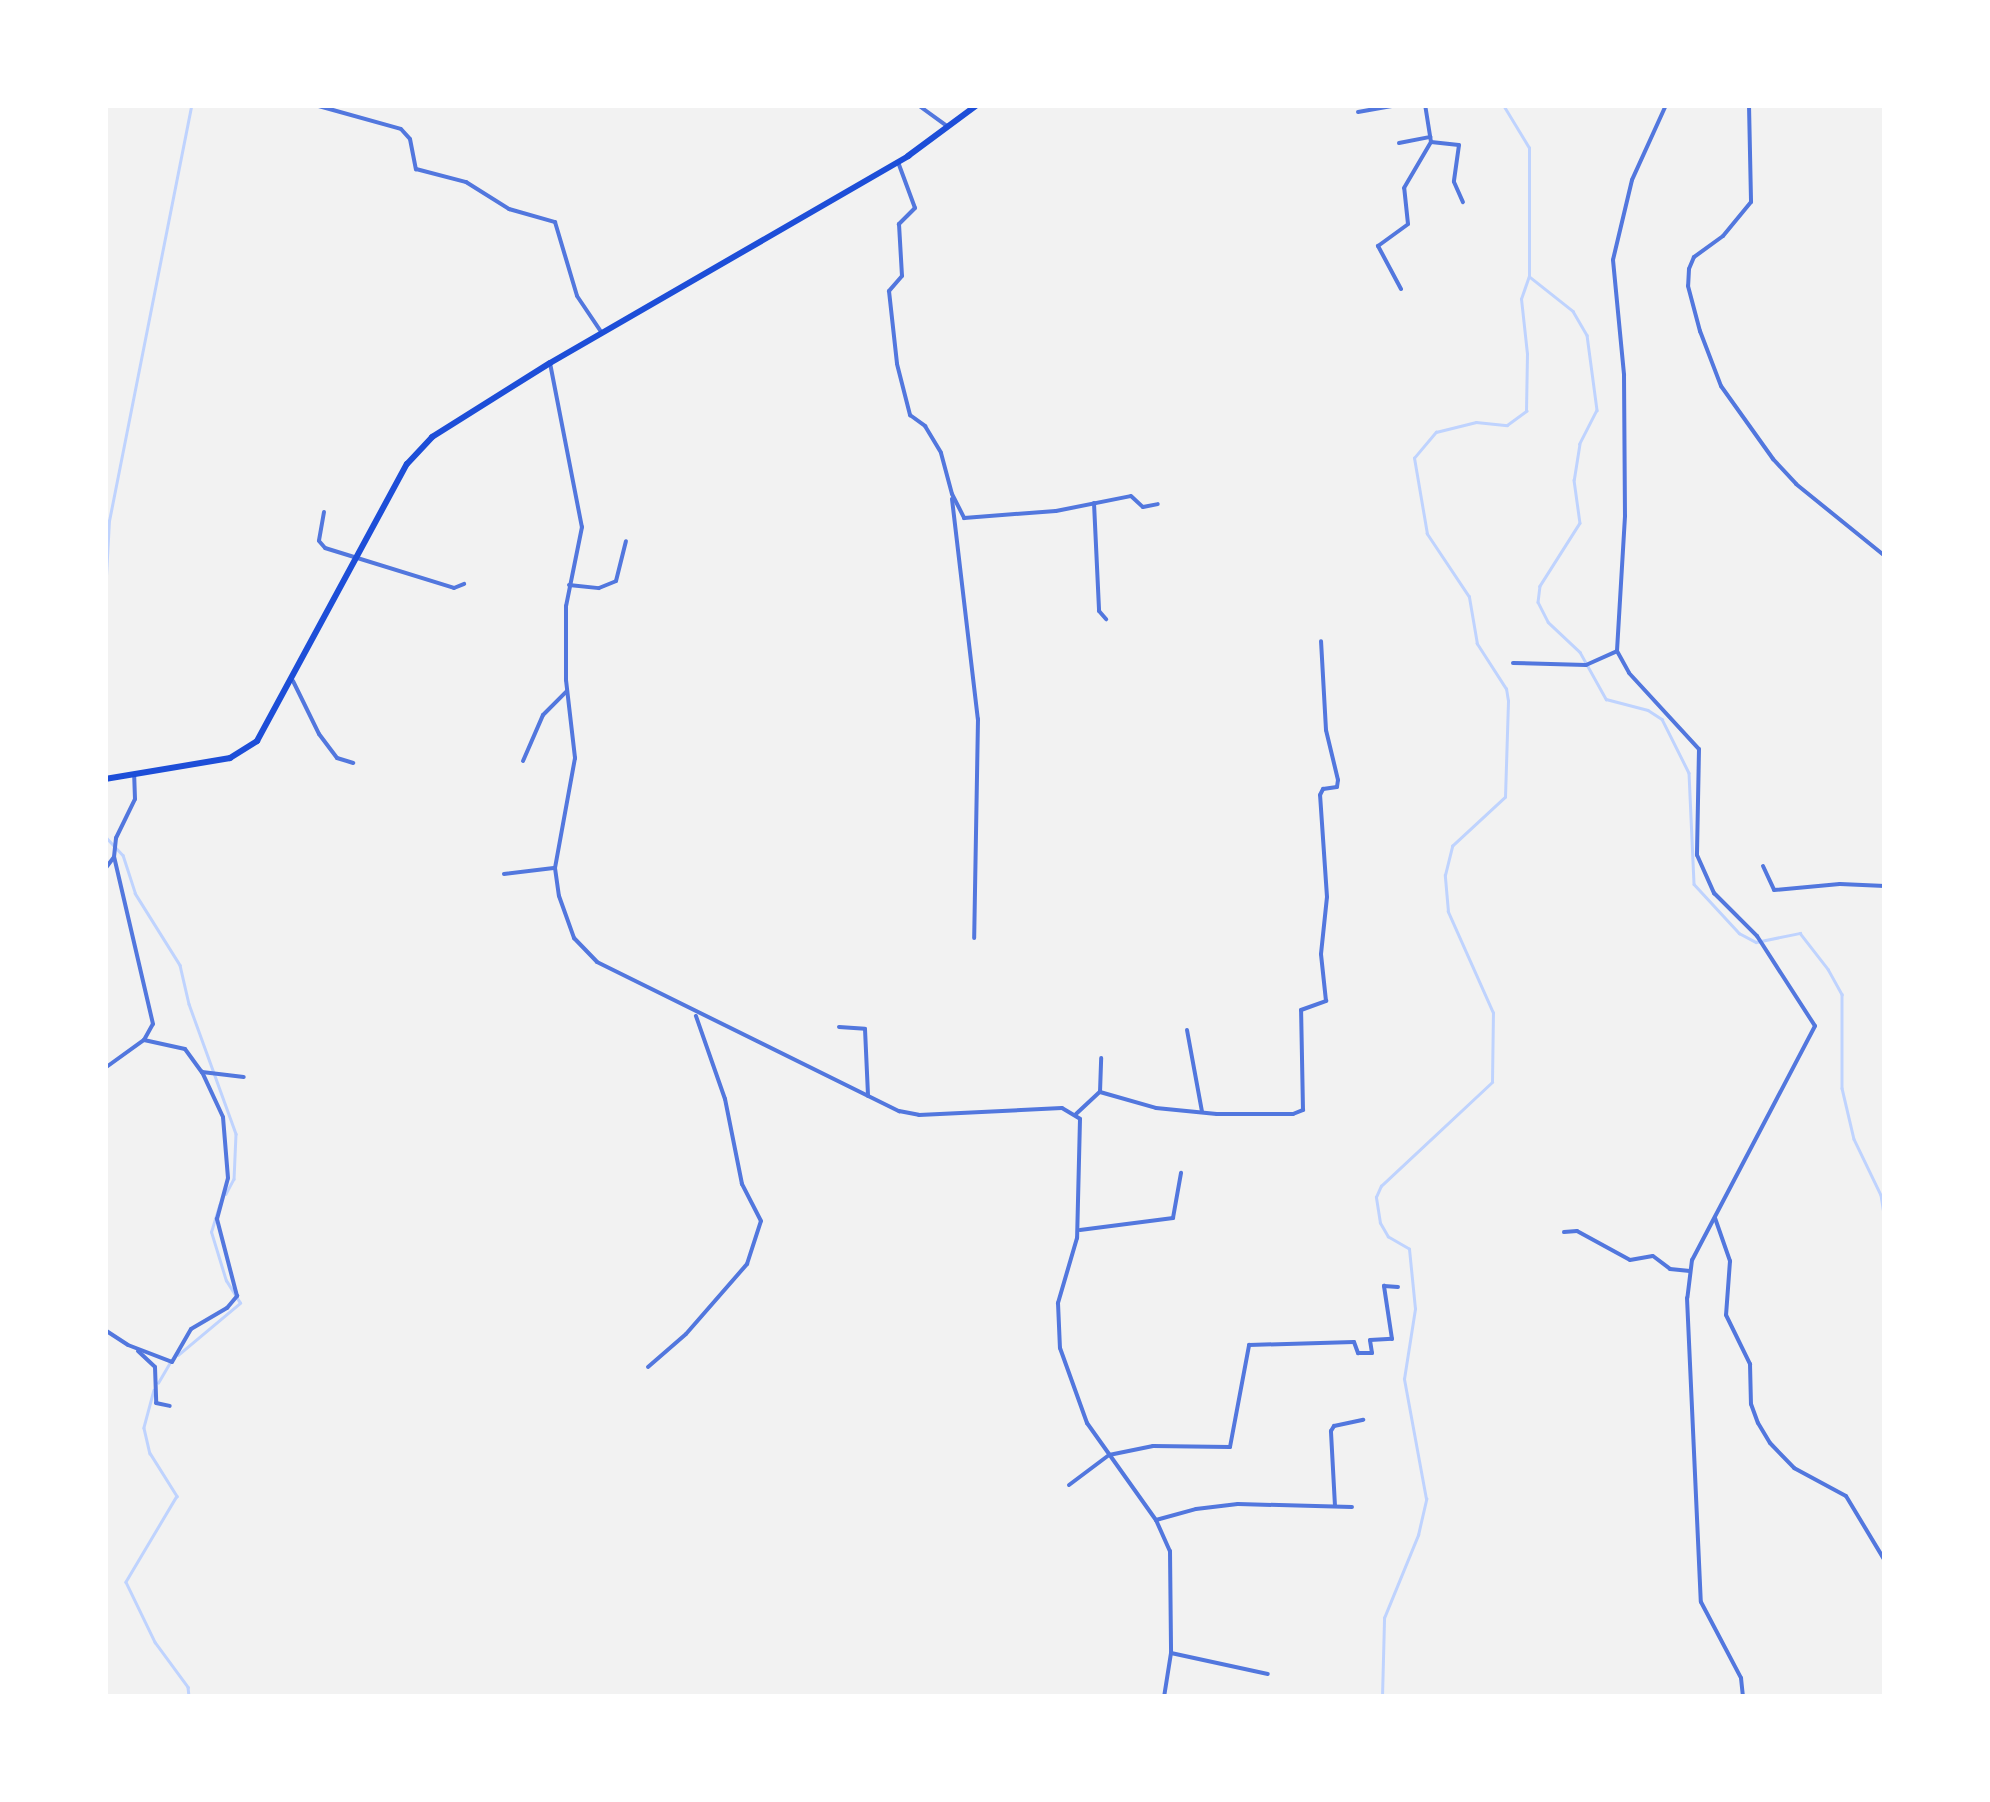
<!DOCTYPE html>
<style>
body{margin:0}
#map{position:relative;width:1990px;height:1802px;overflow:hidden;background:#f2f2f2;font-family:Quicksand,sans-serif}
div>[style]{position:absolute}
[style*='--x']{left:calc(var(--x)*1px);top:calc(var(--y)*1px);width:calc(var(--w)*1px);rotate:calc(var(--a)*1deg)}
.stream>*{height:2.5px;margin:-1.25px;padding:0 1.25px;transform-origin:1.25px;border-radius:1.25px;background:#bfd3fe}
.minor>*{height:4px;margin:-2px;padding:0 2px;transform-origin:2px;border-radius:2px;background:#5277de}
.trunk>*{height:6px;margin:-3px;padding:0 3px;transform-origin:3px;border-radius:3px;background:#1d4ed8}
span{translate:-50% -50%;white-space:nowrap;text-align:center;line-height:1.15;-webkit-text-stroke:8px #fff;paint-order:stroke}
.frame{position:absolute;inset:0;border:108px solid #fff;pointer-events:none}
</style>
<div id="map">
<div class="stream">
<div style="--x:1530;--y:277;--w:55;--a:38.3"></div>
<div style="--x:1573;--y:311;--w:28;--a:60"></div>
<div style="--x:1587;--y:335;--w:76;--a:82.4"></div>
<div style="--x:1597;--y:410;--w:38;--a:117"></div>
<div style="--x:1580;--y:444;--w:36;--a:99"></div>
<div style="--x:1574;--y:480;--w:43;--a:82.1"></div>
<div style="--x:1580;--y:523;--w:75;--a:122.4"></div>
<div style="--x:1540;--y:586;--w:16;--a:97"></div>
<div style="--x:1538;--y:602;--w:22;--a:63"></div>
<div style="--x:1548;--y:622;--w:44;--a:43.2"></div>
<div style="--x:1580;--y:652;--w:54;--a:61"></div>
<div style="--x:1606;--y:699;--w:43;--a:14.7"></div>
<div style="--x:1648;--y:710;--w:17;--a:33"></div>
<div style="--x:1662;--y:719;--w:60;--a:63.4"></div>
<div style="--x:1689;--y:773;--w:111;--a:87.4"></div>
<div style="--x:1694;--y:884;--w:67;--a:47.4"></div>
<div style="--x:1739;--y:933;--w:19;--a:28"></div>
<div style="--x:1756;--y:942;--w:45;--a:-11.6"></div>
<div style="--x:1800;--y:933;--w:46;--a:52.1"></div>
<div style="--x:1828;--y:969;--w:29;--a:61"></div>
<div style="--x:1842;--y:994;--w:94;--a:90"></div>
<div style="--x:1842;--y:1088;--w:52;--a:76.8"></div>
<div style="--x:1854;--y:1139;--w:62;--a:64.3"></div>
<div style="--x:1881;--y:1195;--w:25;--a:81"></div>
<div style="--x:105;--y:594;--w:73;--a:-86.9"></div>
<div style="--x:109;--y:521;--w:424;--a:-78.8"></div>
<div style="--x:105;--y:836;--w:26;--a:47"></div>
<div style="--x:123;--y:855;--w:40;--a:72"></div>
<div style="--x:135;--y:893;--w:85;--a:58"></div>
<div style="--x:180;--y:965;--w:40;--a:77"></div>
<div style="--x:189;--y:1004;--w:138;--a:70.1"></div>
<div style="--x:236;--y:1134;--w:45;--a:92.5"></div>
<div style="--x:234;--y:1179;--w:17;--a:118"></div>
<div style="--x:178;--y:1355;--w:81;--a:-40"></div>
<div style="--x:240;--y:1303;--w:26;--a:-122"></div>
<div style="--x:226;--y:1281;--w:51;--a:-107"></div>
<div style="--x:211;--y:1232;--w:28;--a:-73"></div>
<div style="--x:158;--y:1383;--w:22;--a:-60"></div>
<div style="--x:154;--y:1390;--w:39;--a:105"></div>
<div style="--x:144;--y:1428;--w:26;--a:77"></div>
<div style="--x:150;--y:1453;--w:51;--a:57.9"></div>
<div style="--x:177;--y:1496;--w:100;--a:120.7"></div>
<div style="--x:126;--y:1582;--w:67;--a:64.2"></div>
<div style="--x:155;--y:1642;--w:56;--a:53.7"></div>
<div style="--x:188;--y:1687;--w:10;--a:84"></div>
<div style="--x:1382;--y:1697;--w:79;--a:-88.5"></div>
<div style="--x:1384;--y:1618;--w:90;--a:-67.7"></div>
<div style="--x:1418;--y:1535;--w:37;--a:-77"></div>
<div style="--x:1426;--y:1499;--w:122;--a:-100.4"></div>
<div style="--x:1404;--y:1379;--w:71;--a:-81.1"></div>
<div style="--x:1415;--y:1309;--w:60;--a:-95.7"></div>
<div style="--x:1409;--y:1249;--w:24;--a:-150"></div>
<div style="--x:1388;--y:1237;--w:16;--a:-120"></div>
<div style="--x:1380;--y:1223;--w:26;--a:-99"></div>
<div style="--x:1376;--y:1197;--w:12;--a:-66"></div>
<div style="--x:1381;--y:1186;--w:152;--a:-43.1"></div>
<div style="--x:1492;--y:1082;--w:69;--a:-89.2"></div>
<div style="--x:1493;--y:1013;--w:111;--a:-114"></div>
<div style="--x:1448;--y:912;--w:37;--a:-95"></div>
<div style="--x:1445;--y:875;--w:30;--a:-76"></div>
<div style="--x:1452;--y:846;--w:72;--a:-42.8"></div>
<div style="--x:1505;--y:797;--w:96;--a:-88.2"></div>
<div style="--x:1508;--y:701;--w:12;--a:-99"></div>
<div style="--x:1506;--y:689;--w:54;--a:-122.8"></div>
<div style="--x:1477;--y:644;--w:48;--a:-99.7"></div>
<div style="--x:1469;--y:597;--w:76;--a:-123.7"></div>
<div style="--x:1427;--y:534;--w:77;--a:-99.7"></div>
<div style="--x:1414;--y:458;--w:34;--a:-50"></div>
<div style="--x:1436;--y:432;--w:41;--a:-14"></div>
<div style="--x:1476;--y:422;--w:31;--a:6"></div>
<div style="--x:1507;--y:425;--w:24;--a:-36"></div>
<div style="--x:1526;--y:411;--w:57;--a:-89"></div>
<div style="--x:1527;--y:354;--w:55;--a:-96.2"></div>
<div style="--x:1521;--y:299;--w:24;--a:-71"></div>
<div style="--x:1529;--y:276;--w:128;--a:-90"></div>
<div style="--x:1529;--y:148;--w:50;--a:-121.2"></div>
</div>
<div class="minor">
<div style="--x:315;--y:105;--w:89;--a:15.6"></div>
<div style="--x:401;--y:129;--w:13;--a:48"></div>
<div style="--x:410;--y:139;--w:31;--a:79"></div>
<div style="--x:416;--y:169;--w:52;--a:14.6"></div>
<div style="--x:466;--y:182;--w:51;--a:32.1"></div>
<div style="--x:509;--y:209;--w:48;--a:15.8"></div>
<div style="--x:555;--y:222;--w:77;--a:73.4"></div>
<div style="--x:577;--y:296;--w:45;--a:56"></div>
<div style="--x:918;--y:105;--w:36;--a:36"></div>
<div style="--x:1666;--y:105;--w:82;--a:114.4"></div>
<div style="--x:1632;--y:180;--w:82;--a:103.4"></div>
<div style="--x:1613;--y:260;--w:116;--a:84.5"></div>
<div style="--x:1624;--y:375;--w:141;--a:89.6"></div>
<div style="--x:1625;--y:516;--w:135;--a:93.4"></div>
<div style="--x:1617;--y:651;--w:25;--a:61"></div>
<div style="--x:1629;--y:673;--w:103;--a:47.4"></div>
<div style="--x:1699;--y:749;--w:106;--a:91.1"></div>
<div style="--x:1697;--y:855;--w:42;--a:65.9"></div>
<div style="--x:1714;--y:893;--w:61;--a:45"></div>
<div style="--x:1757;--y:936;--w:107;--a:57.2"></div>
<div style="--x:1815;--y:1026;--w:264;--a:117.7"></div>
<div style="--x:1692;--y:1260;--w:38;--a:97"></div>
<div style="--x:1687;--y:1298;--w:304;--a:87.4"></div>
<div style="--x:1701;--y:1602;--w:86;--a:62.2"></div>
<div style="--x:1741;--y:1678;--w:19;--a:84"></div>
<div style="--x:1749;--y:105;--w:97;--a:88.8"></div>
<div style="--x:1751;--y:202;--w:44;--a:129.5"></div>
<div style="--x:1723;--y:236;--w:36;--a:144"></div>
<div style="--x:1694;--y:257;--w:13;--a:113"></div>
<div style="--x:1689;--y:269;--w:17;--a:93"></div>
<div style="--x:1688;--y:286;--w:47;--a:75.1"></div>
<div style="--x:1700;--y:331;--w:59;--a:69.1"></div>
<div style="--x:1721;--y:386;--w:90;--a:54.5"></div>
<div style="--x:1773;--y:459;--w:34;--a:47"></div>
<div style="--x:1796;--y:484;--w:114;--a:39"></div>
<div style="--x:1358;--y:112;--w:40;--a:-10"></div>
<div style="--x:1431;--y:142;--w:28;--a:6"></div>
<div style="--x:1459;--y:145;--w:37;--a:98"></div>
<div style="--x:1454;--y:182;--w:22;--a:66"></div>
<div style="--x:1399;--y:143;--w:32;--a:-11"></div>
<div style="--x:898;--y:162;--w:49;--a:69.7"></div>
<div style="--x:915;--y:208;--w:23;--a:135"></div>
<div style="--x:899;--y:224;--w:52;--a:86.7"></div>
<div style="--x:902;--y:276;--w:20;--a:131"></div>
<div style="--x:889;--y:291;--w:73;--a:83.7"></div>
<div style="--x:897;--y:364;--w:53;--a:75.7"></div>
<div style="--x:910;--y:415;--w:19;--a:36"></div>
<div style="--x:925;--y:426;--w:31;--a:59"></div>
<div style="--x:941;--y:453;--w:42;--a:75"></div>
<div style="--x:952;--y:494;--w:27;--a:63"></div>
<div style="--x:964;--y:518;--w:92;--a:-4.4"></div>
<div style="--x:1056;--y:511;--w:76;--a:-11.3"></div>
<div style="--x:1131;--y:496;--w:16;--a:43"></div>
<div style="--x:1143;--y:507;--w:15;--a:-11"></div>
<div style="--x:1401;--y:289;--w:49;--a:-118.1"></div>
<div style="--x:1378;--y:246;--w:37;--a:-36"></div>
<div style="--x:1408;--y:224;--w:36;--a:-96"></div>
<div style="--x:1404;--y:188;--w:53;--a:-59.6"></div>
<div style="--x:1431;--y:142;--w:37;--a:-99"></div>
<div style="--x:550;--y:363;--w:167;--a:79"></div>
<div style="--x:582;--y:527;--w:81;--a:101.4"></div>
<div style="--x:566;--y:606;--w:74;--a:90"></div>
<div style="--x:566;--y:680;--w:79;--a:83.4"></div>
<div style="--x:575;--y:758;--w:112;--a:100.3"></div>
<div style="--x:555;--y:868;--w:28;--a:82"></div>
<div style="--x:559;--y:896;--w:45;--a:70.3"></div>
<div style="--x:574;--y:938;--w:33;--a:46"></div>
<div style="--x:597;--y:962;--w:337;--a:26.3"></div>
<div style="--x:899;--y:1111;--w:20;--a:11"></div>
<div style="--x:919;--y:1115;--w:143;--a:-2.8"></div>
<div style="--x:1062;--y:1108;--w:21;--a:31"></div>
<div style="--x:1080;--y:1119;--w:119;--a:91.4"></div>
<div style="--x:1077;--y:1238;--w:68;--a:106.3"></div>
<div style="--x:1058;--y:1303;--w:45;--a:87.5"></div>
<div style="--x:1060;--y:1348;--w:80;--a:70.2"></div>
<div style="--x:1087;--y:1423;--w:119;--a:54.6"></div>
<div style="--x:1156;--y:1520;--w:34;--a:66"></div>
<div style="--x:1170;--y:1551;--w:102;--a:89.4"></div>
<div style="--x:1171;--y:1653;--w:45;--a:99"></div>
<div style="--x:952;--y:499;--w:222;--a:83.3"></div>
<div style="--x:978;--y:719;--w:219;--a:91"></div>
<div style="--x:1094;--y:503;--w:108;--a:87.3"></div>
<div style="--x:1099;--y:611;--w:11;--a:49"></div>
<div style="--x:324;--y:512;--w:29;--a:100"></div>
<div style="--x:319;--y:541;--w:9;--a:49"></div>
<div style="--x:325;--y:548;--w:135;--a:17.2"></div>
<div style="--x:454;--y:588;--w:11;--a:-22"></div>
<div style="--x:569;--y:585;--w:30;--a:6"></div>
<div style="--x:599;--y:588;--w:18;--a:-22"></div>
<div style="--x:616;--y:581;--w:41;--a:-76"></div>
<div style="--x:1513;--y:663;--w:73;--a:1.6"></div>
<div style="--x:1586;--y:665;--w:34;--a:-24"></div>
<div style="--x:293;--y:681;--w:59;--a:63.9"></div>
<div style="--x:319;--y:734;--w:30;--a:53"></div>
<div style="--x:337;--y:758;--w:17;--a:17"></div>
<div style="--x:523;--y:761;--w:50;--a:-66.5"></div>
<div style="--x:543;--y:715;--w:34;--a:-45"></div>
<div style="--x:1763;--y:866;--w:26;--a:65"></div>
<div style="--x:1774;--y:890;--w:66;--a:-5.2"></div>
<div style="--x:1840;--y:884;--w:45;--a:2.5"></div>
<div style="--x:105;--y:869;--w:15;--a:-53"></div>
<div style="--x:504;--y:874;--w:50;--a:-6.8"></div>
<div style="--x:839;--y:1027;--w:26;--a:4"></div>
<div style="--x:865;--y:1029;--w:67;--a:87.4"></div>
<div style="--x:1187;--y:1030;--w:83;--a:79.6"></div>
<div style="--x:144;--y:1040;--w:42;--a:12.4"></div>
<div style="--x:185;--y:1049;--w:29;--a:54"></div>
<div style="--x:202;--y:1072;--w:42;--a:6.8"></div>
<div style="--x:105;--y:1068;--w:48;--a:-35.7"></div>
<div style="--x:144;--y:1040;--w:18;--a:-61"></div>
<div style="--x:153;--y:1024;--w:171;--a:-103.1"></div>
<div style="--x:114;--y:857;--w:19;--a:-84"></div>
<div style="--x:116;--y:838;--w:43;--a:-64"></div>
<div style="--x:135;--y:799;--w:24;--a:-92"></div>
<div style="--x:1100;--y:1092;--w:34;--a:-88"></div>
<div style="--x:1076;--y:1114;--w:33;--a:-43"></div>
<div style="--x:1100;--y:1092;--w:58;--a:15.9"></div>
<div style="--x:1156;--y:1108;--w:61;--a:5.6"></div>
<div style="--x:1217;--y:1114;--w:76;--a:0"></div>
<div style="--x:1293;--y:1114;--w:11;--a:-22"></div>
<div style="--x:1303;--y:1110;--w:100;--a:-91.1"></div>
<div style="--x:1301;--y:1010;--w:27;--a:-20"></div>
<div style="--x:1326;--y:1001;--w:47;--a:-96.1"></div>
<div style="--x:1321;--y:954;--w:57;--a:-84"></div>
<div style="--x:1327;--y:897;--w:102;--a:-93.9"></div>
<div style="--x:1320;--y:795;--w:7;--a:-63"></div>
<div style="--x:1323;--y:789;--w:14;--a:-8"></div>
<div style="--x:1337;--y:787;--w:7;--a:-82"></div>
<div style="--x:1338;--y:780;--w:51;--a:-103.5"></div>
<div style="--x:1326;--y:730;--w:89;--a:-93.2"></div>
<div style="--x:1715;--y:1218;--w:46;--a:70.8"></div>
<div style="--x:1730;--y:1261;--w:54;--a:94.2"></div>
<div style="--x:1726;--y:1315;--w:55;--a:63.9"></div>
<div style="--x:1750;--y:1364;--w:40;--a:88.6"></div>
<div style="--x:1751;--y:1404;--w:20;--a:70"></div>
<div style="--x:1758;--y:1423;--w:23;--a:59"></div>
<div style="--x:1770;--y:1443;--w:35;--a:46"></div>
<div style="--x:1794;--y:1468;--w:59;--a:28.3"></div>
<div style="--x:1846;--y:1496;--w:76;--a:59"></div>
<div style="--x:1080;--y:1230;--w:94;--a:-7.4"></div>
<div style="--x:1173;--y:1218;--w:46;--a:-79.9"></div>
<div style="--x:1564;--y:1232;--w:13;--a:-4"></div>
<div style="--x:1577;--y:1231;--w:60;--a:28.7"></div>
<div style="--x:1630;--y:1260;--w:23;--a:-10"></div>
<div style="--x:1653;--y:1256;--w:21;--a:37"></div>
<div style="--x:1670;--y:1269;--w:20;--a:6"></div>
<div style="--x:105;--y:1330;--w:27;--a:33"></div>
<div style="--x:128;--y:1345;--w:47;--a:21.1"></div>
<div style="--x:172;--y:1362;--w:38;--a:-60"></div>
<div style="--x:191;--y:1329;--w:42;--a:-30.3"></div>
<div style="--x:227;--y:1308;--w:16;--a:-50"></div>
<div style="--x:237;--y:1296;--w:80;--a:-104.6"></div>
<div style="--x:217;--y:1219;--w:42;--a:-75"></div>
<div style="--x:228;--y:1178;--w:61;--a:-94.7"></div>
<div style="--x:223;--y:1117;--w:50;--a:-115"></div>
<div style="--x:138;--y:1351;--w:23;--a:43"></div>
<div style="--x:155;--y:1367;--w:36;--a:88"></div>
<div style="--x:156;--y:1403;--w:14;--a:12"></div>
<div style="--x:648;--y:1367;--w:50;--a:-41"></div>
<div style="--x:686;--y:1334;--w:93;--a:-48.9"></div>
<div style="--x:747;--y:1264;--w:45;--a:-72"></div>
<div style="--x:761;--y:1221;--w:42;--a:-117.2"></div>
<div style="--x:742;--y:1184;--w:87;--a:-101.3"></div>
<div style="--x:725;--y:1099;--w:88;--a:-109.3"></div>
<div style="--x:1069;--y:1485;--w:50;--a:-36.9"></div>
<div style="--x:1109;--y:1455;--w:45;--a:-11.6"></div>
<div style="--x:1153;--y:1446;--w:77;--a:0.7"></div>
<div style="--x:1230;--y:1447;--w:104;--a:-79.4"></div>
<div style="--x:1249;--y:1345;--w:105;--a:-1.6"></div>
<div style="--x:1354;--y:1342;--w:12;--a:70"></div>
<div style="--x:1358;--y:1353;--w:14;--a:0"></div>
<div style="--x:1372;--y:1353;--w:13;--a:-99"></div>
<div style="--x:1370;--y:1340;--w:22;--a:-3"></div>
<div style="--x:1392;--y:1339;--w:54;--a:-98.6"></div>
<div style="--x:1384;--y:1286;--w:14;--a:4"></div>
<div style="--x:1335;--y:1506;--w:75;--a:-93.1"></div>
<div style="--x:1331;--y:1431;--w:6;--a:-59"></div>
<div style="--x:1334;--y:1426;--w:30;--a:-12"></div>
<div style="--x:1156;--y:1520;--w:41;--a:-15.4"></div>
<div style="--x:1196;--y:1509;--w:42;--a:-6.8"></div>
<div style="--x:1238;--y:1504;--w:114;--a:1.5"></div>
<div style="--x:1171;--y:1653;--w:99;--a:12.2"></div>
</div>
<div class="trunk">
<div style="--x:105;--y:779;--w:127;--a:-9.5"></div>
<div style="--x:230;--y:758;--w:32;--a:-32"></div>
<div style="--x:257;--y:741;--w:315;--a:-61.6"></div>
<div style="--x:407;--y:464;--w:37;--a:-47"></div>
<div style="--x:432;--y:437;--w:139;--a:-32.1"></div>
<div style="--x:550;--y:363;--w:414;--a:-30"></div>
<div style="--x:908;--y:156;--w:86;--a:-36.5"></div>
</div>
<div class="frame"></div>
</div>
